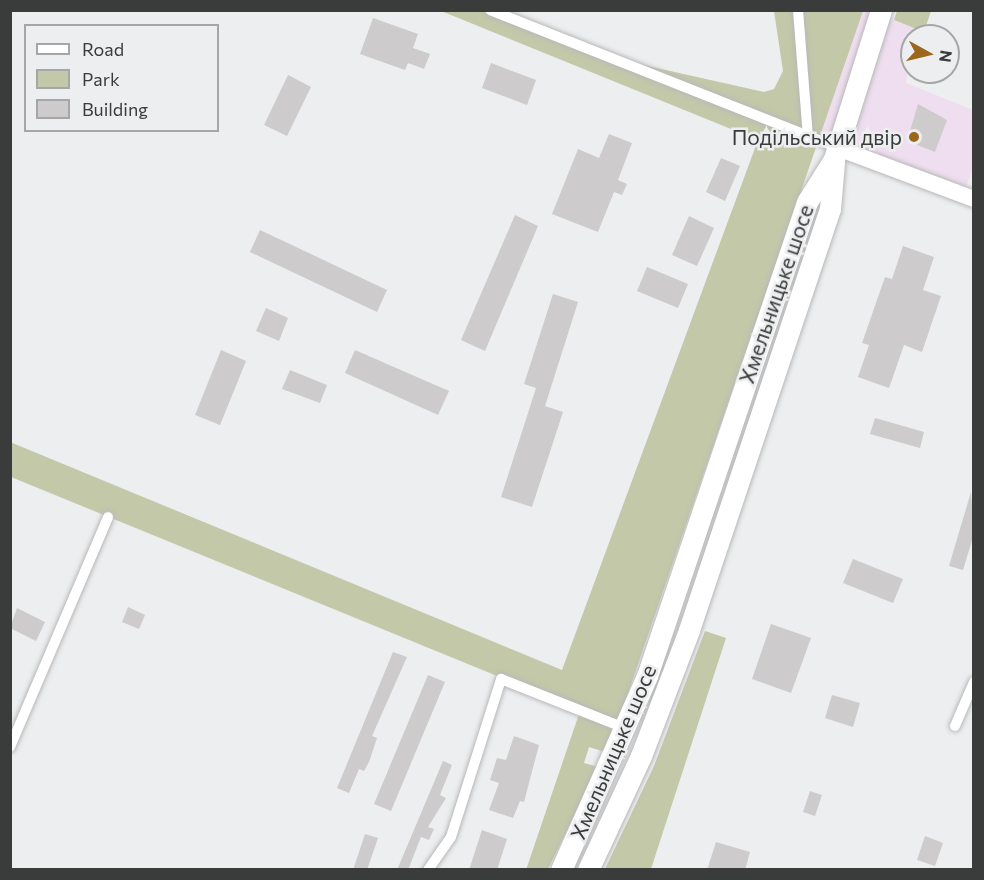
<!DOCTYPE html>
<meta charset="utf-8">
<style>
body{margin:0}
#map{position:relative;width:984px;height:880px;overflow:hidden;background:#edeeef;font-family:Commissioner,sans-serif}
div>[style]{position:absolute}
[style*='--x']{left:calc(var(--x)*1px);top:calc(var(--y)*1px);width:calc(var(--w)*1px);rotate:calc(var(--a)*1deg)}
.commercial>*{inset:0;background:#efdeef}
.green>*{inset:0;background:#c3c8a9}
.building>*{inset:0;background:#cdcbcb}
.roads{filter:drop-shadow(0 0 2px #b8b8b9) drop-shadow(0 0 2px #b8b8b9)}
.street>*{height:10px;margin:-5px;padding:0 5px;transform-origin:5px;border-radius:5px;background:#fff}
.secondary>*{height:16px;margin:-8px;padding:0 8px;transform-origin:8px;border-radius:8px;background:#fff}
.highway>*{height:21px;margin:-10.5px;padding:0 10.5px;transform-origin:10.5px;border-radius:10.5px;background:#fff}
.dots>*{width:16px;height:16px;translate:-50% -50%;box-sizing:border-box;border:3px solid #edeeef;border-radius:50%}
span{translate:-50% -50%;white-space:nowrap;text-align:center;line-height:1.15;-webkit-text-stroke:5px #edeeef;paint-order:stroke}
.poi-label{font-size:21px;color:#3a3b3b}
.right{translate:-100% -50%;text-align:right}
.street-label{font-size:21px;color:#3a3b3b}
.frame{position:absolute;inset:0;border:12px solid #3a3b3b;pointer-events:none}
.legend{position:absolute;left:24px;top:24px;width:195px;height:108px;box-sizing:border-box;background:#edeeef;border:2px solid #a5a6a7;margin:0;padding:8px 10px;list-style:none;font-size:18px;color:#3a3b3b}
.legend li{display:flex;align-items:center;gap:12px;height:30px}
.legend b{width:30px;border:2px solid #a5a6a7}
.north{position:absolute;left:900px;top:24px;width:60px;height:60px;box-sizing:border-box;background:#edeeef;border:2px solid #a5a6a7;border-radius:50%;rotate:98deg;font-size:16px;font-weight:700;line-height:24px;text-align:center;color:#3a3b3b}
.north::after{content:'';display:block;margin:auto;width:21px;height:27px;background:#9b671d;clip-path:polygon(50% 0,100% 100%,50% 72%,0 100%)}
</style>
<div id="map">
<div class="commercial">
<div style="clip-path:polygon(786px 11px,868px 11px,924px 32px,912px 36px,906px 83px,973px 110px,973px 168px,963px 195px,818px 141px,836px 88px)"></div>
</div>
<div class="green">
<div style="clip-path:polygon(441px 11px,490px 11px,603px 56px,764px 92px,774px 89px,783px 71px,774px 11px,863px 11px,617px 725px,11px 477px,10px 442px,562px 670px,758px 140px)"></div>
<div style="clip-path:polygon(897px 11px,931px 11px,924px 32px,894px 20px)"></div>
<div style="clip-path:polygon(705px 631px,726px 638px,651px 869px,605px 869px,654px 766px)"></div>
<div style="clip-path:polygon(579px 714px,615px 728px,605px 752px,589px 747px,584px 763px,598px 767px,548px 869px,526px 870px)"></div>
</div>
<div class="building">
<div style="clip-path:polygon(373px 18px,418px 34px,413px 48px,430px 54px,424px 69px,408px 63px,405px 70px,360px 54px)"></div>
<div style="clip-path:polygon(491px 63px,536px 80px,527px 105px,482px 88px)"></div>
<div style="clip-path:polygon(288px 75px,311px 87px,287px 136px,264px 125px)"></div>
<div style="clip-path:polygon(918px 104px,947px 120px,935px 152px,907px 141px)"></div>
<div style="clip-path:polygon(609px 134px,632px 143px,618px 180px,627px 184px,622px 195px,614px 192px,598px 232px,552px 214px,578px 149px,599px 158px)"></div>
<div style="clip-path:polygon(721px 158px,740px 166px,725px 201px,706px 192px)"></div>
<div style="clip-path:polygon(515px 215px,538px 226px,485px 351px,461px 340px)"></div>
<div style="clip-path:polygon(689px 216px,714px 228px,697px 266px,672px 255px)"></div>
<div style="clip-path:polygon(260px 230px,387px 290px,377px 312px,250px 252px)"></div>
<div style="clip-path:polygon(903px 246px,934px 257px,923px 290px,941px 296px,922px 352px,904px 345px,889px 388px,858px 377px,869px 345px,862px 343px,885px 277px,892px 279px)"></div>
<div style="clip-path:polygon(647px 267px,688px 284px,678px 308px,637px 291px)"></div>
<div style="clip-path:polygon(553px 294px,578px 302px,545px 406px,563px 412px,532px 507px,501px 497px,536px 388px,524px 384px)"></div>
<div style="clip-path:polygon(266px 308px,288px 318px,279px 341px,256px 331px)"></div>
<div style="clip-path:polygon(221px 350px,246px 361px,220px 425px,195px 415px)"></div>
<div style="clip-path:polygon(355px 350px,449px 391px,438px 415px,345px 373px)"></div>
<div style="clip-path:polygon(290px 370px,327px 385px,320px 403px,282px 389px)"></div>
<div style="clip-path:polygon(875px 418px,924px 432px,920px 448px,870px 434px)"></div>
<div style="clip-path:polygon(971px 492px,974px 534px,963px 570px,949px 566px)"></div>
<div style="clip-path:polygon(853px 559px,903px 579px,893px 603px,843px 583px)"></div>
<div style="clip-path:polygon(128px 607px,145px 615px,139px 629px,122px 622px)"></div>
<div style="clip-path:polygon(17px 608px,45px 622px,36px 641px,10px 628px)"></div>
<div style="clip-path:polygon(771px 624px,811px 638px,791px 693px,752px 679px)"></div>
<div style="clip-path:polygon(393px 652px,407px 657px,372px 736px,377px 738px,369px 762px,364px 771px,359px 769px,349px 793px,337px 788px)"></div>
<div style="clip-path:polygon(428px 675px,445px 682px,391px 811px,374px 804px)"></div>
<div style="clip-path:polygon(832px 695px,860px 703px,853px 727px,825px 718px)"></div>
<div style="clip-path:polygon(514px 736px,539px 745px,524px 802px,520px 801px,513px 818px,489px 810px,499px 783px,490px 780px,497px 758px,506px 760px)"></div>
<div style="clip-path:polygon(443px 761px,452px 765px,440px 795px,446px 798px,428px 827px,434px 829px,429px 840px,421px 837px,408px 870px,397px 870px)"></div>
<div style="clip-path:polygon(810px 791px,822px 795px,815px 816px,803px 812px)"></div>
<div style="clip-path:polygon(482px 830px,507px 839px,497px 870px,469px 870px)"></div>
<div style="clip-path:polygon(365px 834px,378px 838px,367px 870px,353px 870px)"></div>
<div style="clip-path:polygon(925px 836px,943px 843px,935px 866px,917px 860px)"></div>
<div style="clip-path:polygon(716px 842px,750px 852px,745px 870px,707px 870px)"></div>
</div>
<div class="roads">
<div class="street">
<div style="--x:490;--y:10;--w:374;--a:21.6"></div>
<div style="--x:798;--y:10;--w:127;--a:85.5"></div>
<div style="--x:955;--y:726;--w:48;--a:-66.6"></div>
<div style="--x:10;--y:747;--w:250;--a:-66.9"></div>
<div style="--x:428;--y:870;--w:40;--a:-55.1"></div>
<div style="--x:451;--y:837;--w:166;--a:-72.4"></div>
<div style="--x:501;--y:679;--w:136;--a:21.6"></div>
</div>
<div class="secondary">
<div style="--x:838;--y:148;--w:145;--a:20.6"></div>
</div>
<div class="highway">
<div style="--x:561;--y:870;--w:212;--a:-66.1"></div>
<div style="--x:647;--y:676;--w:500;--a:-71.35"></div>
<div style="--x:807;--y:202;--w:51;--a:-57.9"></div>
<div style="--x:834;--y:159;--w:156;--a:-72.5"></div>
<div style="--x:588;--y:870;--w:126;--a:-65.1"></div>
<div style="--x:641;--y:756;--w:135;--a:-69.1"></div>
<div style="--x:689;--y:630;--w:444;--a:-71.5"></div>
<div style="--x:830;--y:209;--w:47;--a:-85.1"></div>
</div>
</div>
<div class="dots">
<div style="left:914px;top:137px;background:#9b671d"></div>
</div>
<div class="poi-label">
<span class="right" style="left:902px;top:137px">Подільський двір</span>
</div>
<div class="street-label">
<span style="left:776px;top:294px;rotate:-71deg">Хмельницьке шосе</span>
<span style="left:613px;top:752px;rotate:-67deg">Хмельницьке шосе</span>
</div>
<div class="frame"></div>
<ul class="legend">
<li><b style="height:8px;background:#fff"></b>Road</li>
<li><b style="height:16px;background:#c3c8a9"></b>Park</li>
<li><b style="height:16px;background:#cdcbcb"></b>Building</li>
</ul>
<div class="north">N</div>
</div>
